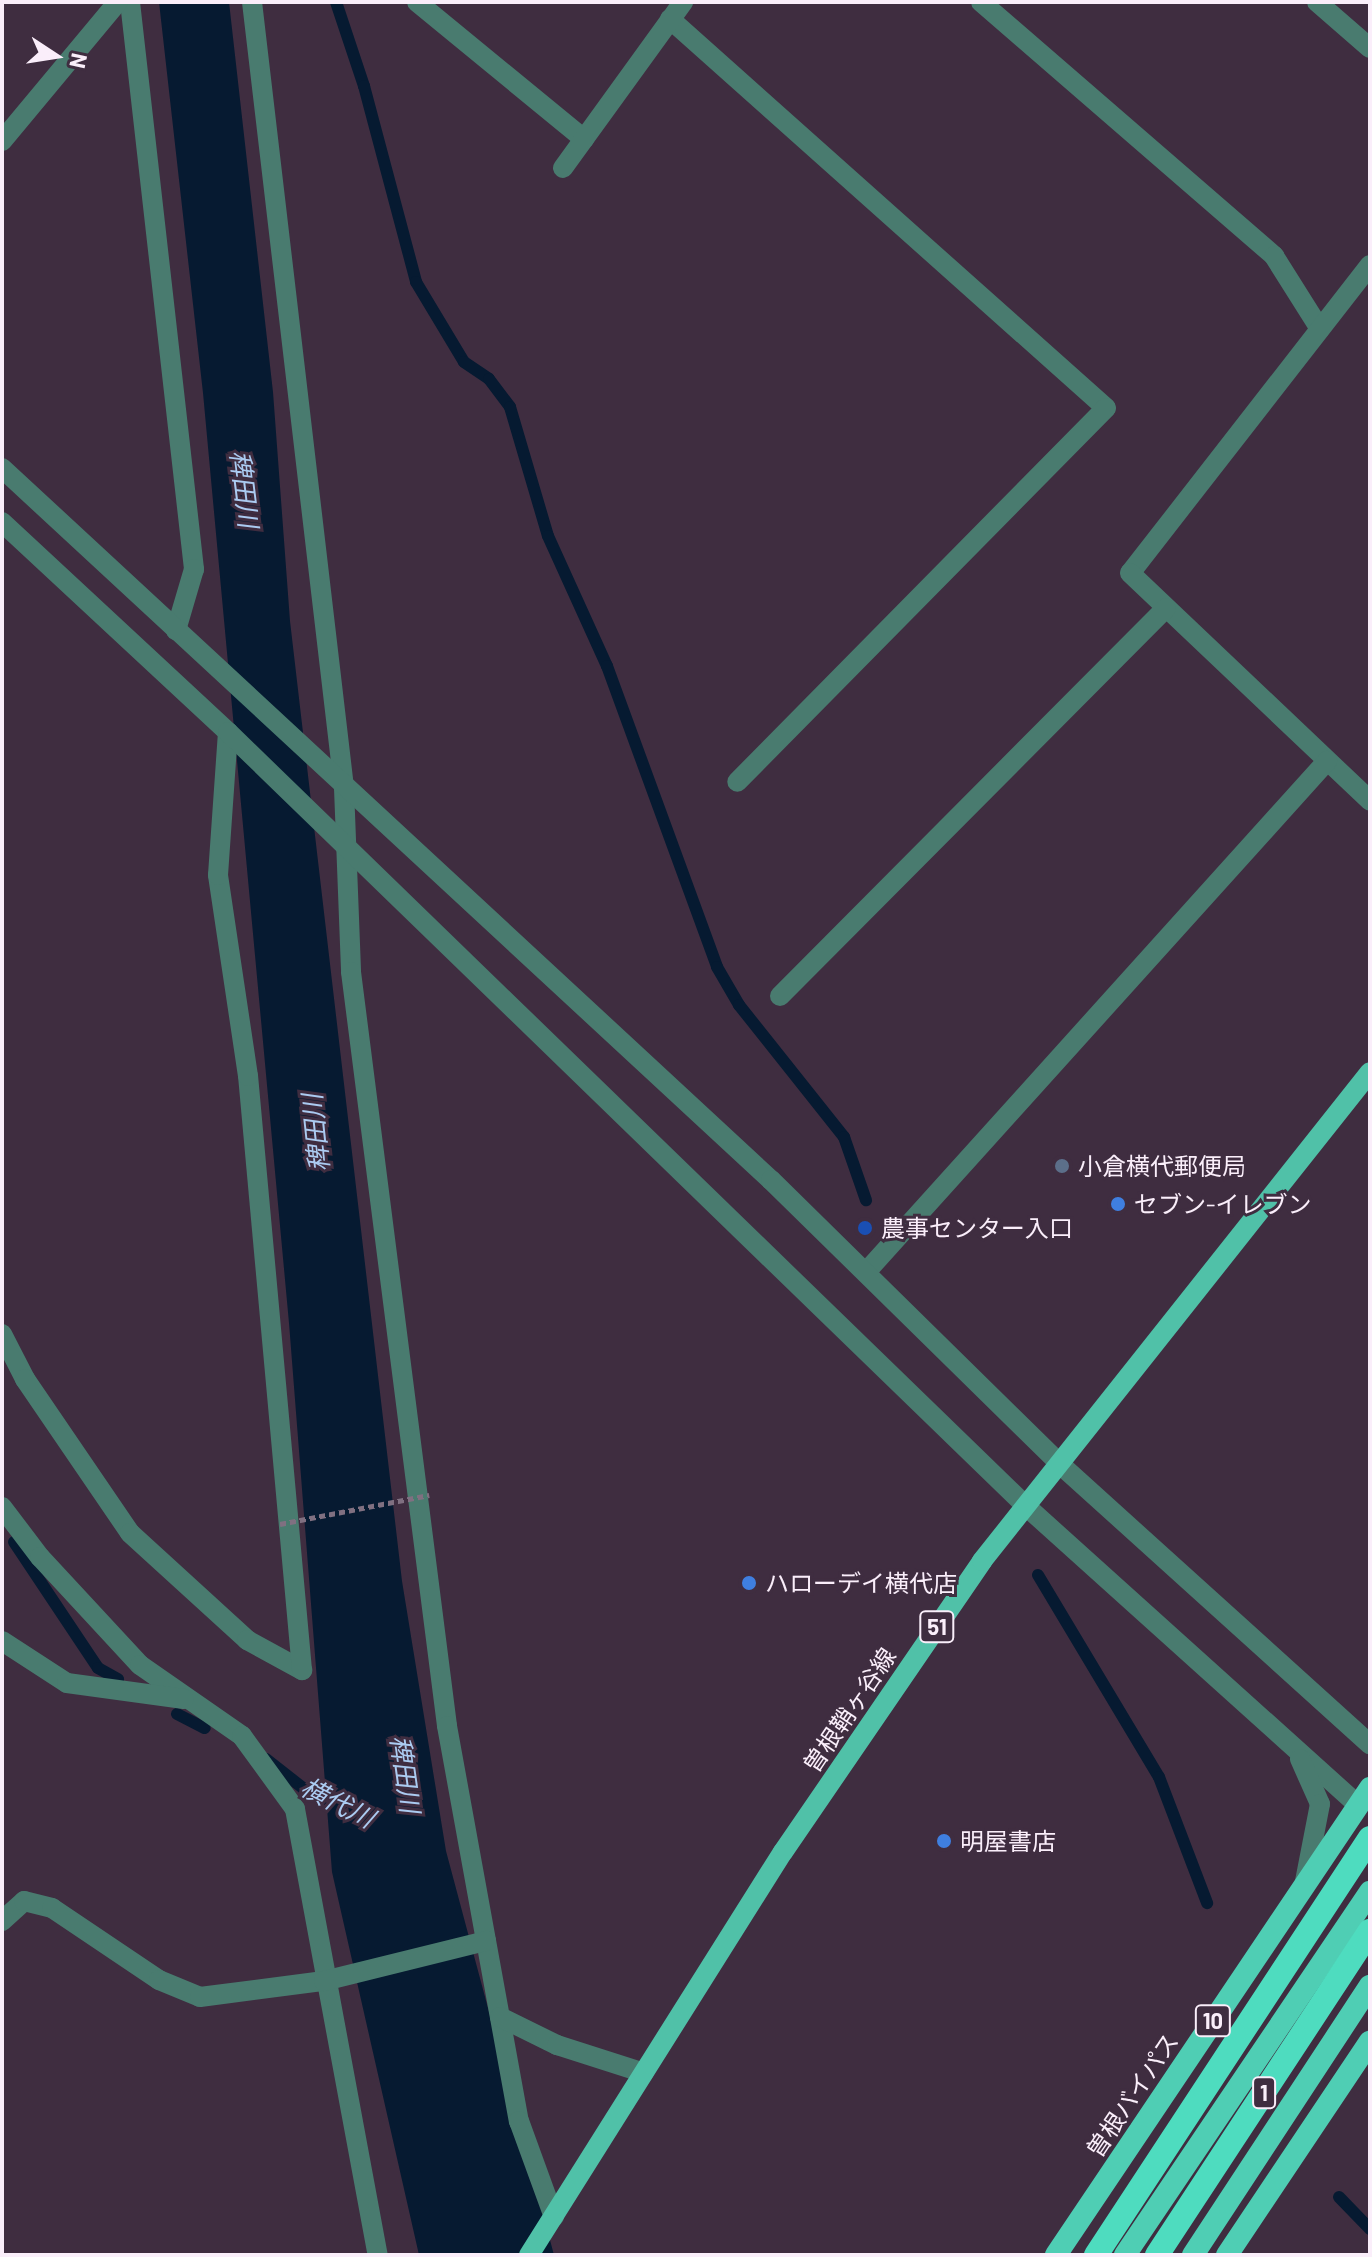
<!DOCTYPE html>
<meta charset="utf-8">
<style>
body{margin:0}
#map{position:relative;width:1372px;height:2257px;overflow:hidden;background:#3f2d40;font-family:Barlow,"Noto Sans JP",sans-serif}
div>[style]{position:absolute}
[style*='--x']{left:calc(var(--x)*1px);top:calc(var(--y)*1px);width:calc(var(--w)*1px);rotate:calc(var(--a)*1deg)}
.water>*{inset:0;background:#061a31}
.stream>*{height:12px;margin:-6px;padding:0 6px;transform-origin:6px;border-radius:6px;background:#061a31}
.minor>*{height:20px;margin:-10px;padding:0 10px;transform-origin:10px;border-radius:10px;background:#497b6f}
.tertiary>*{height:20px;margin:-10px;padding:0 10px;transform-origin:10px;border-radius:10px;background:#497b6f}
.primary>*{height:20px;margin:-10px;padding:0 10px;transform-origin:10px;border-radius:10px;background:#50c1a8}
.trunk>*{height:22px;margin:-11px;padding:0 11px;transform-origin:11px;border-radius:11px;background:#4fceb4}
.motorway>*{height:24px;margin:-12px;padding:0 12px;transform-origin:12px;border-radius:12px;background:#4edcbf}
.path-bridge>*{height:5px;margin-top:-2.5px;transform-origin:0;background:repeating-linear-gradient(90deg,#807081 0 6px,transparent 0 10px)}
.dots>*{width:22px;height:22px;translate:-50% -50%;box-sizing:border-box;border:4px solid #3f2d40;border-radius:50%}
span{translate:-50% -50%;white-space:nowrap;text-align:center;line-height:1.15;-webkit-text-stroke:6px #3f2d40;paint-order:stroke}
.shield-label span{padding:2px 6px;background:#3f2d40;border:2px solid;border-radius:6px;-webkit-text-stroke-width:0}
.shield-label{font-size:22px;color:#faeefa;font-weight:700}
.poi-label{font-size:24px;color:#faeefa}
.left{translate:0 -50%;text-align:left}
.street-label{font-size:24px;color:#faeefa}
.water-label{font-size:26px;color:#abcbf1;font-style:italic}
.frame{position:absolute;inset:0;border:4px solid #faeefa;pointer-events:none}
.north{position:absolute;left:16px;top:16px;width:80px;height:80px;-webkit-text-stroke:6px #3f2d40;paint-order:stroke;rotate:102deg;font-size:22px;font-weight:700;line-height:32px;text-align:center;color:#faeefa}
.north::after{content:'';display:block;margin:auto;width:28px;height:36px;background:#faeefa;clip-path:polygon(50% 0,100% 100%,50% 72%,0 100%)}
</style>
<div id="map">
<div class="water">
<div style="clip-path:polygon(159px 2px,229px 2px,273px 392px,290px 621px,402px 1581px,446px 1851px,554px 2255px,419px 2255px,332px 1872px,289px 1323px,203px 393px)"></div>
</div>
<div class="stream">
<div style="--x:336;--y:2;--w:89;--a:71.6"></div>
<div style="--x:364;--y:86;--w:203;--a:75.1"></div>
<div style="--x:416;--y:282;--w:93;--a:59"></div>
<div style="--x:464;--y:362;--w:30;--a:34"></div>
<div style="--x:489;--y:379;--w:35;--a:53"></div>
<div style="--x:510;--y:407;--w:134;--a:73.6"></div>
<div style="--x:548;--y:536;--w:143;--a:65.6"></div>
<div style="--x:607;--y:666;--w:320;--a:69.9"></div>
<div style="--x:717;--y:967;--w:44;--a:59.9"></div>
<div style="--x:739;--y:1005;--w:169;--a:51.5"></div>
<div style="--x:844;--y:1137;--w:67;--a:70.8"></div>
<div style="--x:14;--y:1542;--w:151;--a:56.3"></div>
<div style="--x:98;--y:1668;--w:23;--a:29"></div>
<div style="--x:1038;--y:1575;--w:235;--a:59.1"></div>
<div style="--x:1159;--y:1777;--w:135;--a:69.1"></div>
<div style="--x:177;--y:1714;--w:31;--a:27"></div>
<div style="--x:266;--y:1759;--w:47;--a:38.1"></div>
<div style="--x:303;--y:1788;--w:38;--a:25"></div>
<div style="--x:1339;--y:2197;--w:45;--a:45.9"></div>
</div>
<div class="minor">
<div style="--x:130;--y:2;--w:571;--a:83.56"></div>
<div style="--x:194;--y:569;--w:64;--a:106.4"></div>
<div style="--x:252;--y:2;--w:791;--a:83.32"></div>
<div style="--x:344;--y:788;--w:184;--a:87.8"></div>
<div style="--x:351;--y:972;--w:760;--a:82.74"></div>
<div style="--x:447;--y:1726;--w:402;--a:79.7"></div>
<div style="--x:519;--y:2121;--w:102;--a:70"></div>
<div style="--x:417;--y:2;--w:216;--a:39.4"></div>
<div style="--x:981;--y:2;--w:388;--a:40.9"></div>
<div style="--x:1274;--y:256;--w:86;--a:57.8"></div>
<div style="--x:1317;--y:2;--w:70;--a:41"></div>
<div style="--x:670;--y:19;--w:584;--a:41.74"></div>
<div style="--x:1106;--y:408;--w:525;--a:134.61"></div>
<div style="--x:2;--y:141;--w:181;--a:-50.2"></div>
<div style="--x:563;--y:168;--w:205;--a:-54.1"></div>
<div style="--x:1370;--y:265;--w:390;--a:127.9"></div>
<div style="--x:1130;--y:573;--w:331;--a:43.5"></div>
<div style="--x:780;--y:996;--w:547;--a:-45.15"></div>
<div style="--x:867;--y:1271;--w:687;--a:-47.95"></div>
<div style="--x:2;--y:1334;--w:51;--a:62.9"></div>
<div style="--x:25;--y:1379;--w:186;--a:55.7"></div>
<div style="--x:130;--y:1533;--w:159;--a:42.4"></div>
<div style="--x:247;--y:1640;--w:63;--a:28.6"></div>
<div style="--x:302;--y:1670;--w:596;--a:-95.19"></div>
<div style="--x:248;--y:1076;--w:203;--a:-98.5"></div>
<div style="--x:218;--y:875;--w:143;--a:-86"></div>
<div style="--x:2;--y:1507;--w:63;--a:52.8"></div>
<div style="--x:40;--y:1557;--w:147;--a:47.2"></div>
<div style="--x:140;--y:1665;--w:124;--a:34.8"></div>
<div style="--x:242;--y:1736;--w:90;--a:54"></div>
<div style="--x:295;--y:1809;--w:454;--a:79.5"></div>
<div style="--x:2;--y:1641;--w:77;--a:32.9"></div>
<div style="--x:67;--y:1683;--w:118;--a:7.8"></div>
<div style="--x:2;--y:1921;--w:30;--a:-42"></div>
<div style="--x:24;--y:1901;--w:29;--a:14"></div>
<div style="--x:52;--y:1908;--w:129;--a:33.9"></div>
<div style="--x:159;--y:1980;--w:44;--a:22.5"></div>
<div style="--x:200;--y:1997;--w:125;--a:-7.4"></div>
<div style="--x:324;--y:1981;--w:167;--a:-13.9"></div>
<div style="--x:500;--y:2017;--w:64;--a:26.2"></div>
<div style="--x:557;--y:2045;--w:91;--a:17.8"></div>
</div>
<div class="tertiary">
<div style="--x:2;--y:468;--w:1048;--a:42.8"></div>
<div style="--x:771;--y:1180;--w:408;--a:44.5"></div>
<div style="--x:1062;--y:1466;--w:415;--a:42.1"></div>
<div style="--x:2;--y:522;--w:309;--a:42.9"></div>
<div style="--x:228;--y:732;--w:1113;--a:44.13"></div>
<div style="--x:1027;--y:1507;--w:445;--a:42"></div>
<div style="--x:1300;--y:1759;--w:49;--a:66"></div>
<div style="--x:1320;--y:1804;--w:78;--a:101"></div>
</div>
<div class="primary">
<div style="--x:529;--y:2255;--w:476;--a:-57.8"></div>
<div style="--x:783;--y:1852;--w:353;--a:-55.6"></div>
<div style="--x:982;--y:1561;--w:624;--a:-51.57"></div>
</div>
<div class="trunk">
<div style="--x:1056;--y:2255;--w:563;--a:-56.08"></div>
<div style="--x:1125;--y:2255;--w:438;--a:-56"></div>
<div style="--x:1193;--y:2255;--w:322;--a:-56.7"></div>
<div style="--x:1227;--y:2255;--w:257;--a:-56.2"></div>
</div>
<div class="motorway">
<div style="--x:1096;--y:2255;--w:499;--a:-56.7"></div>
<div style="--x:1157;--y:2255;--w:388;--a:-56.7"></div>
</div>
<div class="path-bridge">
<div style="--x:280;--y:1524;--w:152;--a:-11"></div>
</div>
<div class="dots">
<div style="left:1062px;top:1166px;background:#5c6f8a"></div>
<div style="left:1118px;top:1204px;background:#3f7fe0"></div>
<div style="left:865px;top:1228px;background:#1a4fb4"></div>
<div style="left:749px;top:1583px;background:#3f7fe0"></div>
<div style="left:944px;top:1841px;background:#3f7fe0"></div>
</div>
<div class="shield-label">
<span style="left:937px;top:1627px">51</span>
<span style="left:1213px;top:2021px">10</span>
<span style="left:1264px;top:2093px">1</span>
</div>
<div class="poi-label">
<span class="left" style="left:1078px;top:1166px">小倉横代郵便局</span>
<span class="left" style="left:1134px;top:1204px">セブン-イレブン</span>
<span class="left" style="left:881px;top:1228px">農事センター入口</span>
<span class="left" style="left:765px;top:1583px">ハローデイ横代店</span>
<span class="left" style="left:960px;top:1841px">明屋書店</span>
</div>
<div class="street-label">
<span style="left:849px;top:1710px;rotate:-56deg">曽根鞘ヶ谷線</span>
<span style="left:1132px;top:2095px;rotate:-56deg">曽根バイパス</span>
</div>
<div class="water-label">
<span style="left:245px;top:489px;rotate:83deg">稗田川</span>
<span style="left:315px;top:1133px;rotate:-96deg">稗田川</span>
<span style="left:406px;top:1774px;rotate:82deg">稗田川</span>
<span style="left:338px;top:1802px;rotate:27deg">横代川</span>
</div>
<div class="frame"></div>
<div class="north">N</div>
</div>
